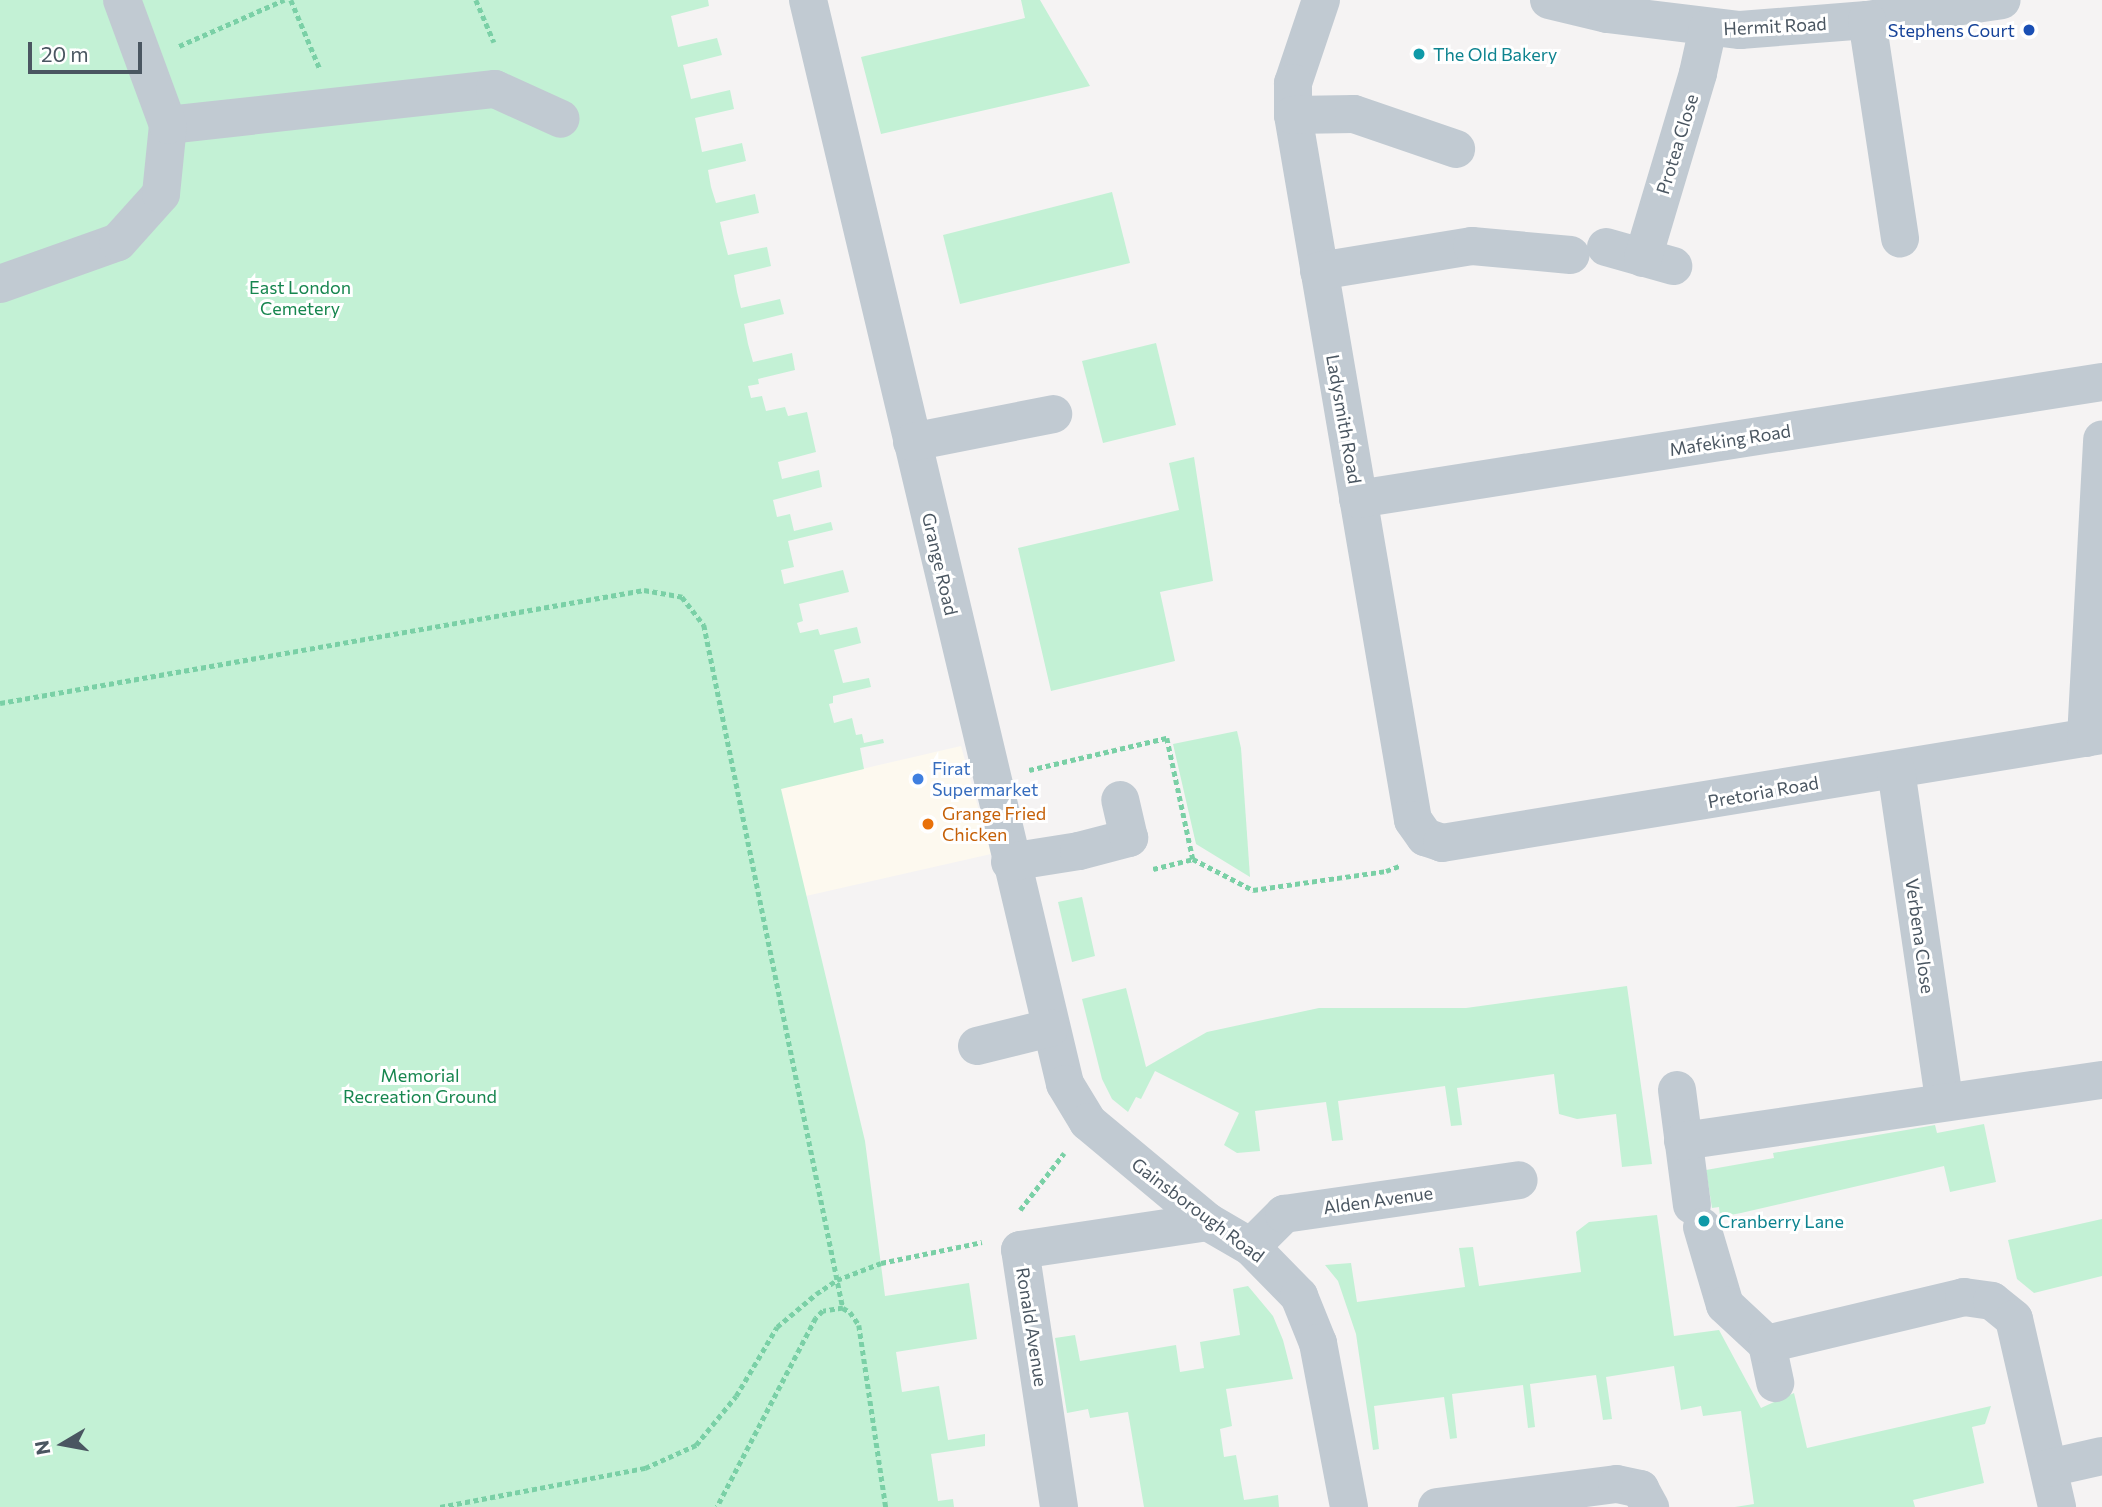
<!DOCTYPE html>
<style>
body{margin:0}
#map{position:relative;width:2102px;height:1507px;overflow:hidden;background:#f5f3f3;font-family:Commissioner,sans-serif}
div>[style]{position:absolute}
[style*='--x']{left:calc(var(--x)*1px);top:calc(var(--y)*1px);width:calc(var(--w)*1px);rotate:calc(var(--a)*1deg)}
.commercial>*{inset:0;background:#fdf9ef}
.green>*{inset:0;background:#c3f1d5}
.path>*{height:4.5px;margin-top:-2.25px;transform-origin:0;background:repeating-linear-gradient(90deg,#7ad0a6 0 5px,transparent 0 8.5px)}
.minor>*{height:38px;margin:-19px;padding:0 19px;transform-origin:19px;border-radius:19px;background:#c1cad2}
.dots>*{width:19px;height:19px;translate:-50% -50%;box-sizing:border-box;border:4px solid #fff;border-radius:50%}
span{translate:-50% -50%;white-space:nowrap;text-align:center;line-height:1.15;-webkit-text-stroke:6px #fff;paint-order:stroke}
.street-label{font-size:18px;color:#4a5661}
.transit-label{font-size:18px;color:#164399}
.right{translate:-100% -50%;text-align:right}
.culture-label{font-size:18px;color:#0d838f}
.left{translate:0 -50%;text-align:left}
.park-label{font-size:18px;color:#17864f}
.shop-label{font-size:18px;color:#366cbe}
.food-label{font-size:18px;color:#c56008}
.north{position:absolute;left:28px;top:1409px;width:70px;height:70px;-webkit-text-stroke:5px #fff;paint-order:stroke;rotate:260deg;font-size:19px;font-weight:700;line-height:28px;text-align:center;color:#4a5661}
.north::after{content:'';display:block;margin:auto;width:24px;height:32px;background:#4a5661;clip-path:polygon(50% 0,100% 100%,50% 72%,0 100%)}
.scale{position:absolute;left:28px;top:42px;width:114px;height:32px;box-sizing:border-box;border:4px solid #4a5661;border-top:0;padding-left:9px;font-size:21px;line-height:24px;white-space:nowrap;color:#4a5661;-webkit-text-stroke:5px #fff;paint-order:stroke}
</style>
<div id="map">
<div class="commercial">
<div style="clip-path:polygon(961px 746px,991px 854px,806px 896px,780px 788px)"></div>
</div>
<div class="green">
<div style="clip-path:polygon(0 0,708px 0,709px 6px,671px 16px,678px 47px,717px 38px,722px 55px,683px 65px,691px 99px,730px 90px,734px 109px,695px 118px,702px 152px,742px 143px,746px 161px,708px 170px,711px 187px,716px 203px,755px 194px,759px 213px,720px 222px,724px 240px,728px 255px,767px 247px,771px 266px,734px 275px,737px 292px,741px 308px,780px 299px,784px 314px,744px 324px,748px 344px,753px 362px,792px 353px,795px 370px,758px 379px,759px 384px,748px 386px,751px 398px,762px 396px,766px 411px,785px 407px,788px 416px,807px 412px,816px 452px,778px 462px,782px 479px,819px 470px,822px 487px,773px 500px,777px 517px,790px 514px,794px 531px,831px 522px,833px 530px,788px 541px,794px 567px,781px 570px,784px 584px,843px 570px,849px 592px,799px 604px,803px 621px,797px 623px,800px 633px,818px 629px,820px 635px,857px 627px,861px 643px,834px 650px,843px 683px,869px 678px,871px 687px,833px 696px,833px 703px,829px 704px,834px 723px,852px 718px,856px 735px,862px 734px,864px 743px,883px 739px,884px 743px,860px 748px,864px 769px,781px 789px,865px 1141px,885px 1296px,969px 1283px,977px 1339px,896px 1352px,902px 1392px,939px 1386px,948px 1440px,985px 1434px,985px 1446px,931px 1454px,938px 1501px,953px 1499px,954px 1507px,0 1507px)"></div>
<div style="clip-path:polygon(1021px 0,1040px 0,1090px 86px,881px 134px,861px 57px,1025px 18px)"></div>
<div style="clip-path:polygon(1112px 192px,1130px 263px,960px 304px,943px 235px)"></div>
<div style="clip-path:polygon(1156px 343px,1176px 425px,1103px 443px,1082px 361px)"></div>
<div style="clip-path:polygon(1194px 457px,1213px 581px,1160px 592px,1175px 661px,1051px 691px,1018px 548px,1179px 510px,1169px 463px)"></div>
<div style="clip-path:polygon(1237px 731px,1241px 748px,1250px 877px,1196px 844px,1173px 744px)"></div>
<div style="clip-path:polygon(1082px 897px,1095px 956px,1072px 962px,1058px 902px)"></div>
<div style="clip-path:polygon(1627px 986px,1652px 1164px,1622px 1167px,1616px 1114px,1577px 1119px,1559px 1114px,1554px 1074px,1457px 1088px,1462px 1125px,1451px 1126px,1445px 1086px,1338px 1101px,1343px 1140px,1332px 1141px,1326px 1102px,1255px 1111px,1260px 1151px,1237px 1153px,1224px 1145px,1239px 1113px,1155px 1071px,1141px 1099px,1136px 1097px,1128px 1112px,1112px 1099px,1102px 1079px,1082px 999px,1126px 988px,1146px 1067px,1207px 1032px,1319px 1008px,1466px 1008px)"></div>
<div style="clip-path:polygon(1984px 1124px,1996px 1182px,1950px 1192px,1944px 1166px,1741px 1213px,1720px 1217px,1719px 1207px,1712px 1208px,1706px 1170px,1774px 1158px,1773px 1153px,1935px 1125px,1937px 1133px)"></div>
<div style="clip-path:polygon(1657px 1215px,1674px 1336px,1719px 1330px,1761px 1408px,1794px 1393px,1807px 1448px,1991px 1406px,1985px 1424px,1972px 1427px,1984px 1483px,1913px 1500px,1915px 1507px,1735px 1507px,1754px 1504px,1741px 1411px,1703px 1416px,1701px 1406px,1681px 1410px,1674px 1366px,1606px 1377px,1612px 1419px,1603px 1420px,1596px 1375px,1530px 1384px,1535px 1427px,1528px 1428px,1523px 1385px,1452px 1394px,1457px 1438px,1450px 1439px,1444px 1397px,1374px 1406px,1379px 1449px,1373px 1450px,1356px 1334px,1338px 1281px,1325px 1265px,1351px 1263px,1357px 1302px,1465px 1287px,1459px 1248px,1473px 1247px,1479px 1286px,1581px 1272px,1576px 1232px,1589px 1222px)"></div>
<div style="clip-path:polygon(2102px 1219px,2102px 1276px,2034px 1293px,2017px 1279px,2008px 1240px)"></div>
<div style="clip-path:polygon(1248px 1286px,1273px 1316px,1283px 1340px,1293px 1379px,1226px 1389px,1232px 1426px,1220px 1429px,1224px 1457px,1236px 1455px,1244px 1500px,1278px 1495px,1279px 1507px,1144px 1507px,1128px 1412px,1090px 1418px,1088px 1409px,1067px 1413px,1055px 1338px,1075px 1335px,1080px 1361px,1176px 1345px,1180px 1372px,1204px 1368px,1200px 1342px,1240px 1335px,1233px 1289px)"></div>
</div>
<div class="path">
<div style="--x:291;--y:0;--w:75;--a:67.2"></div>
<div style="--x:476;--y:0;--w:46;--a:66.8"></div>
<div style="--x:179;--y:46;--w:115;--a:-23.7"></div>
<div style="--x:0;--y:703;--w:654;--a:-9.95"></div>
<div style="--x:644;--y:590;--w:39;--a:10"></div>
<div style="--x:682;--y:597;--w:36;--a:52"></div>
<div style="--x:704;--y:625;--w:697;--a:78.5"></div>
<div style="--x:843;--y:1308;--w:20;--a:171"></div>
<div style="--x:823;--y:1311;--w:10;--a:135"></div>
<div style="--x:816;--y:1318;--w:213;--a:117.6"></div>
<div style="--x:1029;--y:770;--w:142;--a:-13.1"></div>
<div style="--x:1167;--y:738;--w:124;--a:77.9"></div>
<div style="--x:1153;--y:869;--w:41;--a:-14"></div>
<div style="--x:1193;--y:859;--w:68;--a:27.3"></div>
<div style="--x:1253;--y:890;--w:134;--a:-8.1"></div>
<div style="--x:1386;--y:871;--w:14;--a:-21"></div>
<div style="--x:1020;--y:1210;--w:72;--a:-52.3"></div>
<div style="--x:843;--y:1308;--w:8;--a:30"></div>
<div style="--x:850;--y:1312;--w:16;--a:55"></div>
<div style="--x:859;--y:1325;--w:184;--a:81.6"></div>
<div style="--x:440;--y:1507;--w:209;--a:-10.8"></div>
<div style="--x:645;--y:1468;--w:56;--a:-24.3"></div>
<div style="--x:696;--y:1445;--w:63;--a:-50.8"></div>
<div style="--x:736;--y:1396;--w:80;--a:-59.3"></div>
<div style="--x:777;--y:1327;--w:51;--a:-40.2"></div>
<div style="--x:816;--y:1294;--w:25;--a:-34"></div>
<div style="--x:837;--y:1280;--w:47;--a:-21.1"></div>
<div style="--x:881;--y:1263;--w:103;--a:-11.7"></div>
</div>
<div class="minor">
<div style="--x:808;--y:0;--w:1114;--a:76.66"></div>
<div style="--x:1065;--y:1084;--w:44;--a:58.8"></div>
<div style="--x:1088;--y:1122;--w:156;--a:39.8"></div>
<div style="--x:1208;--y:1222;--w:50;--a:30.2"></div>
<div style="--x:1251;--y:1247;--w:69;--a:45.6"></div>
<div style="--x:1299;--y:1296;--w:51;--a:68"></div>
<div style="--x:1318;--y:1343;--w:167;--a:79.3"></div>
<div style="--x:1321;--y:0;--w:88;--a:108.6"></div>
<div style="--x:1293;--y:83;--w:32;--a:90"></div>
<div style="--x:1293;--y:115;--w:715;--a:80.34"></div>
<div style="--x:1413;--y:820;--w:21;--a:55"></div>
<div style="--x:1425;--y:837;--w:18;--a:19"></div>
<div style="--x:1442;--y:843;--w:669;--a:-9.29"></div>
<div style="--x:1549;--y:0;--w:60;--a:13.6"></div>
<div style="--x:1607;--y:14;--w:134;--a:6.9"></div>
<div style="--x:1740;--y:30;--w:127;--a:-4.5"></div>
<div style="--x:1867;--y:20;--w:136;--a:-8.4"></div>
<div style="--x:1867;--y:20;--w:221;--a:81.4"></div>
<div style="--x:1293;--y:115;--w:61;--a:-0.9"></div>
<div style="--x:1354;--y:114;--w:108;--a:18.9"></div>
<div style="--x:168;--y:125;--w:329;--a:-6.3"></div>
<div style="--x:495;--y:89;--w:72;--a:24.4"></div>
<div style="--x:1606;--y:247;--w:70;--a:15.8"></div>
<div style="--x:1643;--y:258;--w:193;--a:-73.4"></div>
<div style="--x:1698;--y:73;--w:46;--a:-77.5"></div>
<div style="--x:1319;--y:271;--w:155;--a:-9.3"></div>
<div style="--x:1472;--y:246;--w:99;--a:5.2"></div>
<div style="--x:0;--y:284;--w:125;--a:-19.6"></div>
<div style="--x:118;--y:242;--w:64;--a:-48.1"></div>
<div style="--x:161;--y:194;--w:69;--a:-84.2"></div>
<div style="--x:168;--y:125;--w:133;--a:-110.2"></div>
<div style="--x:912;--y:442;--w:144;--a:-11.2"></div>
<div style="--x:1358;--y:499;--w:753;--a:-8.94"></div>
<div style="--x:2086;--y:738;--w:299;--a:-86.9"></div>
<div style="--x:1896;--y:770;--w:334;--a:81.7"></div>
<div style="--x:1010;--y:862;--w:70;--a:-9.1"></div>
<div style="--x:1079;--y:851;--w:52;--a:-14.6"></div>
<div style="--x:1129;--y:838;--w:39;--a:-103"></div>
<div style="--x:977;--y:1046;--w:75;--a:-13.9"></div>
<div style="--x:1677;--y:1090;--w:116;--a:82.6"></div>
<div style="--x:1683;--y:1141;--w:423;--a:-8.3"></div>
<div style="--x:1702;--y:1227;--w:81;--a:73.6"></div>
<div style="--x:1725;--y:1305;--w:57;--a:42.9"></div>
<div style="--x:1767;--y:1344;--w:40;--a:78"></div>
<div style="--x:1251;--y:1247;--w:47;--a:-45"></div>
<div style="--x:1284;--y:1214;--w:237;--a:-8.2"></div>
<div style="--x:1767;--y:1344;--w:203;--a:-13.4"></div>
<div style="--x:1964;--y:1297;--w:28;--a:8"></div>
<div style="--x:1992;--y:1301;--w:28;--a:39"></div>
<div style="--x:2014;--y:1319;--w:193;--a:77.1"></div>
<div style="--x:2049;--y:1468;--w:54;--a:-12.8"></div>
<div style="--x:1059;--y:1507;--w:260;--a:-98.6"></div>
<div style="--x:1020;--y:1250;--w:190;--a:-8.5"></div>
<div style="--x:1437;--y:1507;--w:181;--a:-7.3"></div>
<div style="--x:1617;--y:1484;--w:24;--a:12"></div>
<div style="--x:1640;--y:1489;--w:21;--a:61"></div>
</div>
<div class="dots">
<div style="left:2029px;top:30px;background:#1a4fb4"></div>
<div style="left:1419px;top:54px;background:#0f9aa8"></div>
<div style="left:918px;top:779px;background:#3f7fe0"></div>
<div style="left:928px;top:824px;background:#e8710a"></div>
<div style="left:1704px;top:1221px;background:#0f9aa8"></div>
</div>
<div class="street-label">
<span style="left:1775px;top:26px;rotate:-3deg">Hermit Road</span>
<span style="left:1677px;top:144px;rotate:-73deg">Protea Close</span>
<span style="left:1344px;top:419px;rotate:80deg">Ladysmith Road</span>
<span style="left:1730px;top:440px;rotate:-9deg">Mafeking Road</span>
<span style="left:940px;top:564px;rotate:77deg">Grange Road</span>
<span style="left:1763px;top:792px;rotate:-10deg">Pretoria Road</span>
<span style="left:1920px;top:936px;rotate:82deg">Verbena Close</span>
<span style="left:1378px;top:1200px;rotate:-8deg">Alden Avenue</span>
<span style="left:1198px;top:1210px;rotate:37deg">Gainsborough Road</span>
<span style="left:1032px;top:1327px;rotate:81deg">Ronald Avenue</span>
</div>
<div class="transit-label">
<span class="right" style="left:2015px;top:30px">Stephens Court</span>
</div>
<div class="culture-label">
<span class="left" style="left:1433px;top:54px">The Old Bakery</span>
<span class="left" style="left:1718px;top:1221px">Cranberry Lane</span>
</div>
<div class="park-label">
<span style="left:300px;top:298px">East London<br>Cemetery</span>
<span style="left:420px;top:1086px">Memorial<br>Recreation Ground</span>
</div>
<div class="shop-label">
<span class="left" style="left:932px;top:779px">Firat<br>Supermarket</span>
</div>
<div class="food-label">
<span class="left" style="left:942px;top:824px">Grange Fried<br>Chicken</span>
</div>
<div class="north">N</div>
<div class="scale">20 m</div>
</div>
